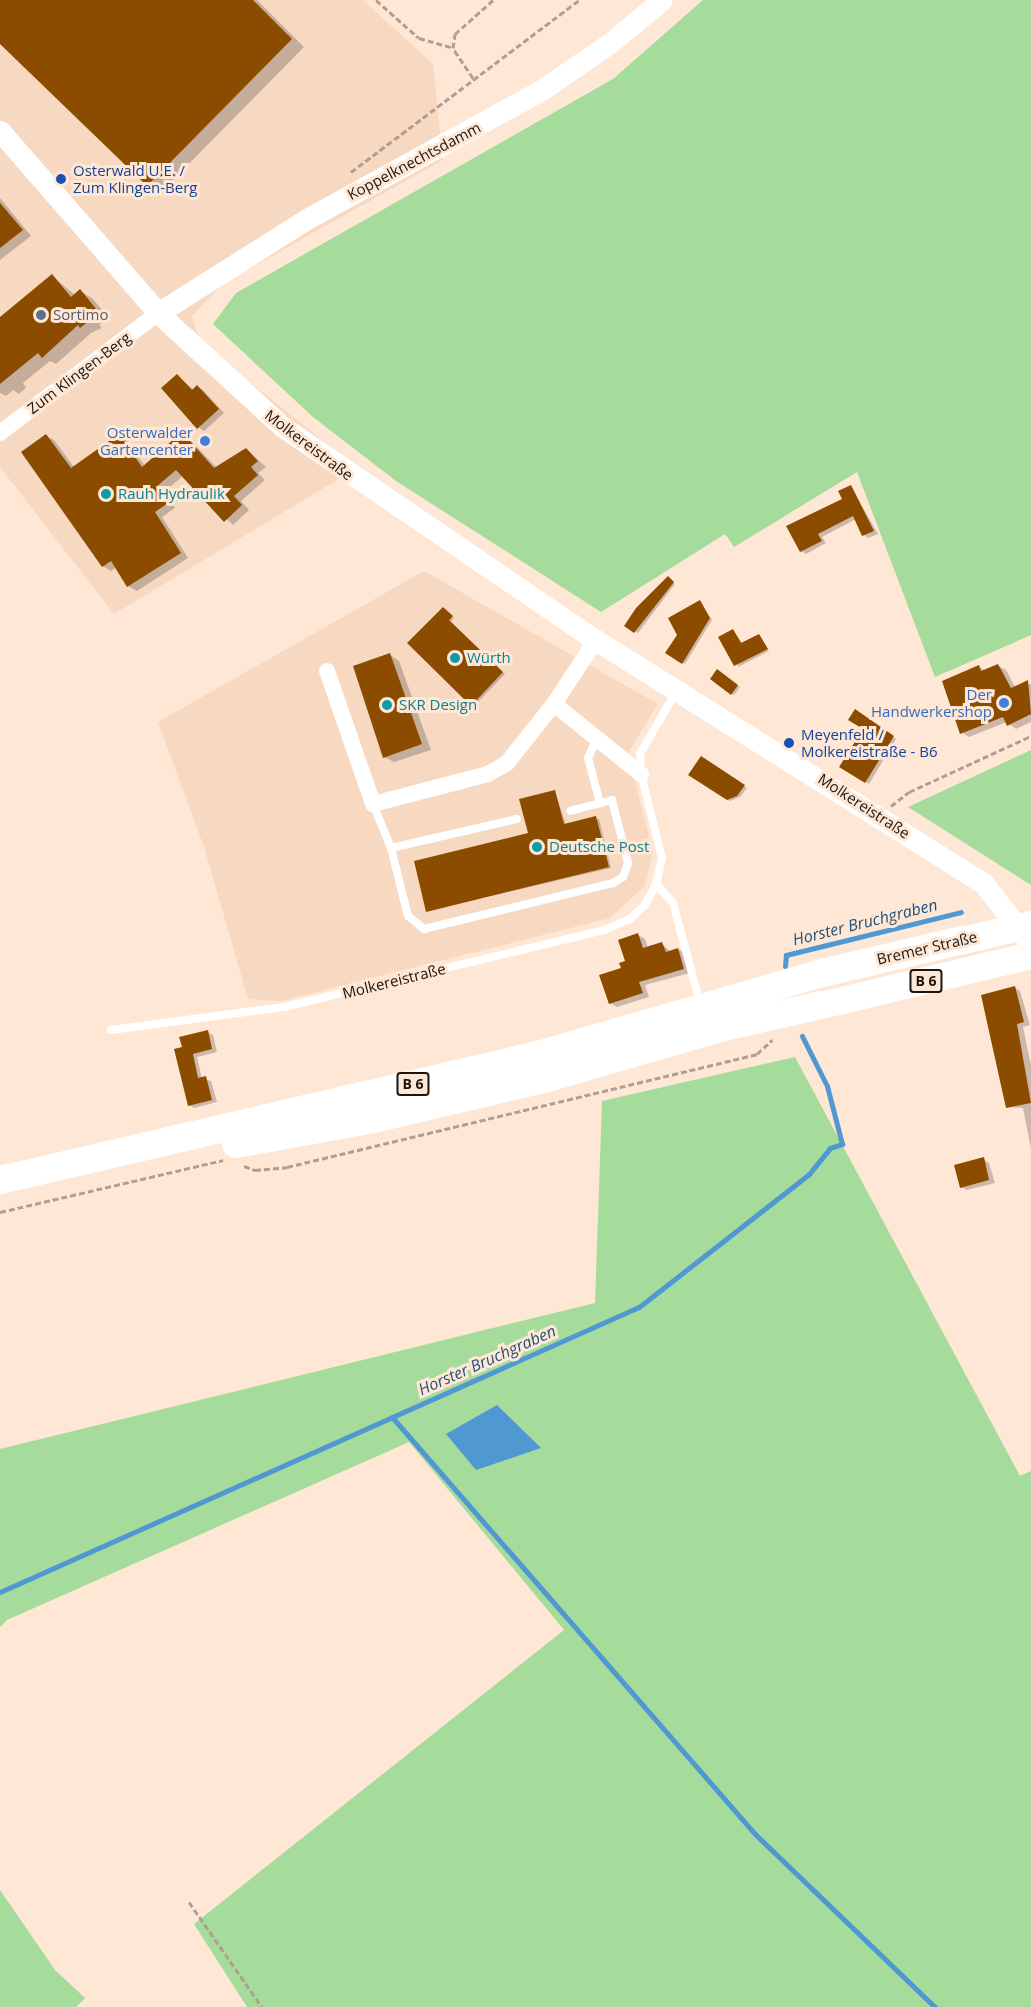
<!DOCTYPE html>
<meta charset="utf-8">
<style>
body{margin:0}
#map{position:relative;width:1031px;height:2007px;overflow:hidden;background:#ffe7d5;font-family:"Open Sans",sans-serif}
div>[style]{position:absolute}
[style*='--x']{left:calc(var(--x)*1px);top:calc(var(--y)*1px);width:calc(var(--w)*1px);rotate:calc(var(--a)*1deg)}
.built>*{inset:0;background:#f7d9c2}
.green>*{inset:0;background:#a5db9b}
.water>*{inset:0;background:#5098d2}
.shadow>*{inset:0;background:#0003}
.stream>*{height:5px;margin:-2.5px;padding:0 2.5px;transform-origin:2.5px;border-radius:2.5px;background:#5098d2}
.building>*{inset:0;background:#8c4c00}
.path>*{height:3px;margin-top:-1.5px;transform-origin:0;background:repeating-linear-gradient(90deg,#b09e90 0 6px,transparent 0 9px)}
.service>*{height:8px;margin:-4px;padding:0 4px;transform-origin:4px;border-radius:4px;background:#fff}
.minor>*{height:16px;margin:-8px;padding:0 8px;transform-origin:8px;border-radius:8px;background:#fff}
.tertiary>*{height:21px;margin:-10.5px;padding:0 10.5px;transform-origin:10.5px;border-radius:10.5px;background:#fff}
.primary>*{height:27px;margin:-13.5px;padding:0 13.5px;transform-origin:13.5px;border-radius:13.5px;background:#fff}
.trunk>*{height:28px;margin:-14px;padding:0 14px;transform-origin:14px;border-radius:14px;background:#fff}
.dots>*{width:16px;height:16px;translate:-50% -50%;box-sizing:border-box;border:3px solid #ffe7d5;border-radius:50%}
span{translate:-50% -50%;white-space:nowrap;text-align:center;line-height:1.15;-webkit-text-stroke:6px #ffe7d5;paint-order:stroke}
.shield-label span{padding:2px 4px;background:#ffe7d5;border:2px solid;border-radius:4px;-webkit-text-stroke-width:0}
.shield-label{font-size:14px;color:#1d150f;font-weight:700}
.street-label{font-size:15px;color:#1d150f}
.transit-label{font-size:15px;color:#164399}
.left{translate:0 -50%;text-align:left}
.service-label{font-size:15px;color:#4e5e75}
.shop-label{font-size:15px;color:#366cbe}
.right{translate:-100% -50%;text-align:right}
.culture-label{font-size:15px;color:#0d838f}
.water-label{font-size:16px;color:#1f527a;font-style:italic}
</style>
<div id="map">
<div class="built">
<div style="clip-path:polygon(0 0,363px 0,433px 64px,443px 160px,222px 284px,192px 316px,200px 342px,357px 468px,114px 614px,0 467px)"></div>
<div style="clip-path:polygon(424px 571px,658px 704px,628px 753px,653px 852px,645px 886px,610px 918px,280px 1001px,248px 999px,204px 847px,158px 722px)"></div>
</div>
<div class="green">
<div style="clip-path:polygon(703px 0,1031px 0,1031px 635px,935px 677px,857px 472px,734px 547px,725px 534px,601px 612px,396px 481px,313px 417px,213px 324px,236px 293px,613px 79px)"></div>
<div style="clip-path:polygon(1031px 750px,1031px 885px,908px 807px)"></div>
<div style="clip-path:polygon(795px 1057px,1020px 1476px,1031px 1471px,1031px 2007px,247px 2007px,194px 1924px,564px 1630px,409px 1442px,7px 1620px,0 1627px,0 1449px,595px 1303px,602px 1101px)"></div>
<div style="clip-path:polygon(0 1890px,55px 1970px,85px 1998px,76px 2007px,0 2007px)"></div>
</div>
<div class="water">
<div style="clip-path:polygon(497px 1405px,541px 1448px,476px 1470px,446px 1434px)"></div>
</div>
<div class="shadow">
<div style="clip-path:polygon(0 0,257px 0,304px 47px,161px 192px,148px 184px,0 42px)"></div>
<div style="clip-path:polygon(0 198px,31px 236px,0 260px)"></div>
<div style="clip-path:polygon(52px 276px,75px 295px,80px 291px,93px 299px,109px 318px,99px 325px,102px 328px,91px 333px,56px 364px,50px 361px,23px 383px,26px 388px,19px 394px,13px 390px,6px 396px,0 393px,0 318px)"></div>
<div style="clip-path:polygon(178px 376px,194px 390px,197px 387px,203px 390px,224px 413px,204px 431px,198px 427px)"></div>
<div style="clip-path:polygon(183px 433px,217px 468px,246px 449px,266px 467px,258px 473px,265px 480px,241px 501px,249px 510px,233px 525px,183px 476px,164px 492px,175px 508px,162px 517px,188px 558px,137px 591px,128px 586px,117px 567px,111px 571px,103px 566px,23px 452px,46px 436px,54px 440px,74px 467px,119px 436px,127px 441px,145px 466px)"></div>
<div style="clip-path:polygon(851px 487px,878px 534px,868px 538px,864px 535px,856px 519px,822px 537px,826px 543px,806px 554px,801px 551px)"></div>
<div style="clip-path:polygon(670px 580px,675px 584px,638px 633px,626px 626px)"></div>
<div style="clip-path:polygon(700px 602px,712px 620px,685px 664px,668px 653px)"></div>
<div style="clip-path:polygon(446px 610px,454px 618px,450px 622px,505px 674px,474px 706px)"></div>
<div style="clip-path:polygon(733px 630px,743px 644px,759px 635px,769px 651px,738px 667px)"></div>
<div style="clip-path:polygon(390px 655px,399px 661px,431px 750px,394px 762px,384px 757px)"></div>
<div style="clip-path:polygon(998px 666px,1006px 670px,1015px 687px,1031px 684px,1031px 722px,1016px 729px,1007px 722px,969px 737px,961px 732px,979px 667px,986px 671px)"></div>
<div style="clip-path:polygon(717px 671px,740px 687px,734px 695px,712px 679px)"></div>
<div style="clip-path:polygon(856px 711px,896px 739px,869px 784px,841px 767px,865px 729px)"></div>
<div style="clip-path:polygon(702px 758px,747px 788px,740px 797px,730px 801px,691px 774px)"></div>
<div style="clip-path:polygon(555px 792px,566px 825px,599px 819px,611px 868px,427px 911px,529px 834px)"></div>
<div style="clip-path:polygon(638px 935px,645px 939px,648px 948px,662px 944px,671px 952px,678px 949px,685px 953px,690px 973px,645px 985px,649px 997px,617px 1007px,610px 1003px)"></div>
<div style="clip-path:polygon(1014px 987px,1020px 991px,1030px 1025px,1023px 1027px,1031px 1065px,1031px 1149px,1023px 1108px,1007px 1107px)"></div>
<div style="clip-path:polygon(207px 1032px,213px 1035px,217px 1052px,197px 1057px,202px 1079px,211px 1081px,217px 1102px,194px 1108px,189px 1105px,183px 1048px)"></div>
<div style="clip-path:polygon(983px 1159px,989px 1163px,995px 1183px,967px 1190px,961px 1187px)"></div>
</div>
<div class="stream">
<div style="--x:785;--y:966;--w:11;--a:-85"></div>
<div style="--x:786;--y:955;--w:180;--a:-13.8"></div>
<div style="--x:392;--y:1417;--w:553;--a:48.96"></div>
<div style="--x:755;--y:1834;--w:250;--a:43.9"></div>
<div style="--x:0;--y:1592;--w:700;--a:-24.04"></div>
<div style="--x:639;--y:1307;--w:216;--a:-38"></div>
<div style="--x:809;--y:1174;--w:33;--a:-51"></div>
<div style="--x:830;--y:1148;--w:13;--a:-18"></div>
<div style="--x:842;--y:1144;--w:60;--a:-104.5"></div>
<div style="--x:827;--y:1086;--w:56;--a:-116.6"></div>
</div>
<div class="building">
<div style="clip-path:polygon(0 0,253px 0,292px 39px,147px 186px,0 44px)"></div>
<div style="clip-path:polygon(0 203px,23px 230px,0 248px)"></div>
<div style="clip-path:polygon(52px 274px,71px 297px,80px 289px,97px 310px,87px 317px,90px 320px,80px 328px,78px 325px,42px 358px,38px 353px,0 384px,0 317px)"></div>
<div style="clip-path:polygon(177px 374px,192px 390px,197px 385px,219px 409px,197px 429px,161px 388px)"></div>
<div style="clip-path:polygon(182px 432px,214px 468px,246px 448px,258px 461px,251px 467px,258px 475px,234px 496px,242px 505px,224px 522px,176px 470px,156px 487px,168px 503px,155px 512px,181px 553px,127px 587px,111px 561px,102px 567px,21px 452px,46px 434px,71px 468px,119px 434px,142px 467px)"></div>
<div style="clip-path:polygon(851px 485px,874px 531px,862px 536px,853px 516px,818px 534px,822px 541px,800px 552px,786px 526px,842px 499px,838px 491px)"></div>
<div style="clip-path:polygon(668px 576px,674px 582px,634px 633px,624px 626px,636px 608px)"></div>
<div style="clip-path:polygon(700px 600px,710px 618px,682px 664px,665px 653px,677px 635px,668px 618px)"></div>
<div style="clip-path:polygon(443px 607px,453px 616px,449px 620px,503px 672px,471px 706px,407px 643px)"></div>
<div style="clip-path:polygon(733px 629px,741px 643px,759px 634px,768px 649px,734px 666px,718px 637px)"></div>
<div style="clip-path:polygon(390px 653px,422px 744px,383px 758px,353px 666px)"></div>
<div style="clip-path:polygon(998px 664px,1011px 688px,1028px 680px,1031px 714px,1007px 726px,1003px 717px,960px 734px,942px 681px,979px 665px,981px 671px)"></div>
<div style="clip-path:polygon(717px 669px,738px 685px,731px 695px,710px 679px)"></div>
<div style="clip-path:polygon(855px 709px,894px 736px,865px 783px,839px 767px,863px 729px,848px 720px)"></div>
<div style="clip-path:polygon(701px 756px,745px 785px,737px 796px,727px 800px,688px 775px)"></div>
<div style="clip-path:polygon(555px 790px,564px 824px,596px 816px,609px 867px,426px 912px,414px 861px,528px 833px,519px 799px)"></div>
<div style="clip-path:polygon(638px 933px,643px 948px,662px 942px,666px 952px,678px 948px,684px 969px,639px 982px,643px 993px,609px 1004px,599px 975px,621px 968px,619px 963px,625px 961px,618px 940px)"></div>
<div style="clip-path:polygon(1015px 986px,1024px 1022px,1017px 1024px,1031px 1103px,1006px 1108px,981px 995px)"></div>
<div style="clip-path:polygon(208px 1030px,212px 1049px,193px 1054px,198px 1078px,206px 1076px,212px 1100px,188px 1106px,174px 1049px,182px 1047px,179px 1037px)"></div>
<div style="clip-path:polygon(984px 1157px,989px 1180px,960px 1188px,954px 1165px)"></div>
</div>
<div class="path">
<div style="--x:376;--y:0;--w:57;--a:41.5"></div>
<div style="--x:419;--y:38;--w:35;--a:16"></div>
<div style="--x:473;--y:78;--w:36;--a:-124"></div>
<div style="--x:453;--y:48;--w:14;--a:-82"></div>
<div style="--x:455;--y:34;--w:51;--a:-41.8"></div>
<div style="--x:351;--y:172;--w:286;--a:-37"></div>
<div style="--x:891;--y:806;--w:23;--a:-38"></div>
<div style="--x:909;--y:792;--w:134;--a:-24.7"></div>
<div style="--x:244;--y:1166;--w:12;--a:20"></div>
<div style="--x:255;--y:1170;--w:32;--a:-5"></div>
<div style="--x:287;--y:1167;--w:483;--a:-13.5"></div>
<div style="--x:757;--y:1054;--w:21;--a:-43"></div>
<div style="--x:0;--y:1212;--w:229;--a:-13.1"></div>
<div style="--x:189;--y:1902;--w:128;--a:55.2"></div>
</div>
<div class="service">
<div style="--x:597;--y:738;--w:22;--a:114"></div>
<div style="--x:588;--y:758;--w:47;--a:75.1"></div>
<div style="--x:373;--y:804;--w:48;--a:67.8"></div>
<div style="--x:391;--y:848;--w:70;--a:76"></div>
<div style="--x:408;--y:916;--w:21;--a:39"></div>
<div style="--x:424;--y:929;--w:195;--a:-13.7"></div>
<div style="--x:613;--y:883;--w:12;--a:-31"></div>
<div style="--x:623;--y:877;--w:15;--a:-70"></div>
<div style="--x:628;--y:863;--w:65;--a:-104.3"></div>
<div style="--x:612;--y:800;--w:43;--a:165.3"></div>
<div style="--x:391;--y:848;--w:129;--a:-13"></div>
<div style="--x:656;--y:884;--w:25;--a:48"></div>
<div style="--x:673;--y:903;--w:92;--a:74.9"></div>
<div style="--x:111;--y:1030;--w:175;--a:-7.6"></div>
<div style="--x:284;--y:1007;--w:329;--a:-13.5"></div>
<div style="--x:604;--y:930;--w:28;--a:-23"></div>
<div style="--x:630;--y:919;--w:21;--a:-43"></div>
<div style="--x:645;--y:905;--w:24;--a:-62"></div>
<div style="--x:656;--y:884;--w:27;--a:-77"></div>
<div style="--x:662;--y:858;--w:87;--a:-104"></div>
<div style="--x:641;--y:774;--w:20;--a:-93"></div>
<div style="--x:640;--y:754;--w:74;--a:-60"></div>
</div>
<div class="minor">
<div style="--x:0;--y:433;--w:198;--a:-37.2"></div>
<div style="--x:327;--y:671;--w:141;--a:70.9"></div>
<div style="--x:373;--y:804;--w:119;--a:-14.6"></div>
<div style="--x:488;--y:774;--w:22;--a:-30"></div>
<div style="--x:507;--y:763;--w:75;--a:-51.5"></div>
<div style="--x:554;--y:704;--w:77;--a:-56.7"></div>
<div style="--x:554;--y:704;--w:112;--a:38.8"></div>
</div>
<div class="tertiary">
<div style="--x:0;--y:131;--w:241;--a:49"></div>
<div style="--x:158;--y:313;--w:169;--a:42.4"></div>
<div style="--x:283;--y:427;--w:373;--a:34.3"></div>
<div style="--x:591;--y:637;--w:463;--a:32.1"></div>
<div style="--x:983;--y:883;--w:78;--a:51.8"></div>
<div style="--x:158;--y:313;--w:174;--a:-32.3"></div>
<div style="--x:305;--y:220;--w:272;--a:-28.8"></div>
<div style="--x:543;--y:89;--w:81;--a:-34.5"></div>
<div style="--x:610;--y:43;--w:67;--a:-39.6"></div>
</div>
<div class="primary">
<div style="--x:963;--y:940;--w:70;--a:-13.2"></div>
<div style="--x:821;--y:1005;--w:216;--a:-13.4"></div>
</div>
<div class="trunk">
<div style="--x:236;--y:1144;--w:139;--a:-10.3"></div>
<div style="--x:373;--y:1119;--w:176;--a:-13.2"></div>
<div style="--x:544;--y:1079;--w:183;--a:-16.2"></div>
<div style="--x:720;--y:1028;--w:104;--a:-12.8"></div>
<div style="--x:0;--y:1180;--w:552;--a:-13.08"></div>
<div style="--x:538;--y:1055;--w:296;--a:-16.1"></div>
<div style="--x:822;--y:973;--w:145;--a:-13.2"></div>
</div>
<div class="dots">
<div style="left:61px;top:179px;background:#1a4fb4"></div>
<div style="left:41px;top:315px;background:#5c6f8a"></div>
<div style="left:205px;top:441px;background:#3f7fe0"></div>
<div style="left:106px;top:494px;background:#0f9aa8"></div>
<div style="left:455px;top:658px;background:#0f9aa8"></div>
<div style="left:1004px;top:703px;background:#3f7fe0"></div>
<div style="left:387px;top:705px;background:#0f9aa8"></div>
<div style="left:789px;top:743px;background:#1a4fb4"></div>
<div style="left:537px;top:847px;background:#0f9aa8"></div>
</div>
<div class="shield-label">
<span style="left:926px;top:981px">B 6</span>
<span style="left:413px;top:1084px">B 6</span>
</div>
<div class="street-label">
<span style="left:414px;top:161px;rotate:-28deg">Koppelknechtsdamm</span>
<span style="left:79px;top:373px;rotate:-37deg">Zum Klingen-Berg</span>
<span style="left:309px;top:445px;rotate:37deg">Molkereistraße</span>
<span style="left:864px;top:806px;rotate:33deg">Molkereistraße</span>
<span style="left:927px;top:948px;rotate:-13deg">Bremer Straße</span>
<span style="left:394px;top:981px;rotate:-14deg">Molkereistraße</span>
</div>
<div class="transit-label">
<span class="left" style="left:73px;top:179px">Osterwald U.E. /<br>Zum Klingen-Berg</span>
<span class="left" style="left:801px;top:743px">Meyenfeld /<br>Molkereistraße - B6</span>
</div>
<div class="service-label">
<span class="left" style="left:53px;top:315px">Sortimo</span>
</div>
<div class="shop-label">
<span class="right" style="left:193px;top:441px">Osterwalder<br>Gartencenter</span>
<span class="right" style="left:992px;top:703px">Der<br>Handwerkershop</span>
</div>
<div class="culture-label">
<span class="left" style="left:118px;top:494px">Rauh Hydraulik</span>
<span class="left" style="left:467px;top:658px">Würth</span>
<span class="left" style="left:399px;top:705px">SKR Design</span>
<span class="left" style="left:549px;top:847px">Deutsche Post</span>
</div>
<div class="water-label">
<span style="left:865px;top:922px;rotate:-14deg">Horster Bruchgraben</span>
<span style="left:487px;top:1360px;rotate:-24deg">Horster Bruchgraben</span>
</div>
</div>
